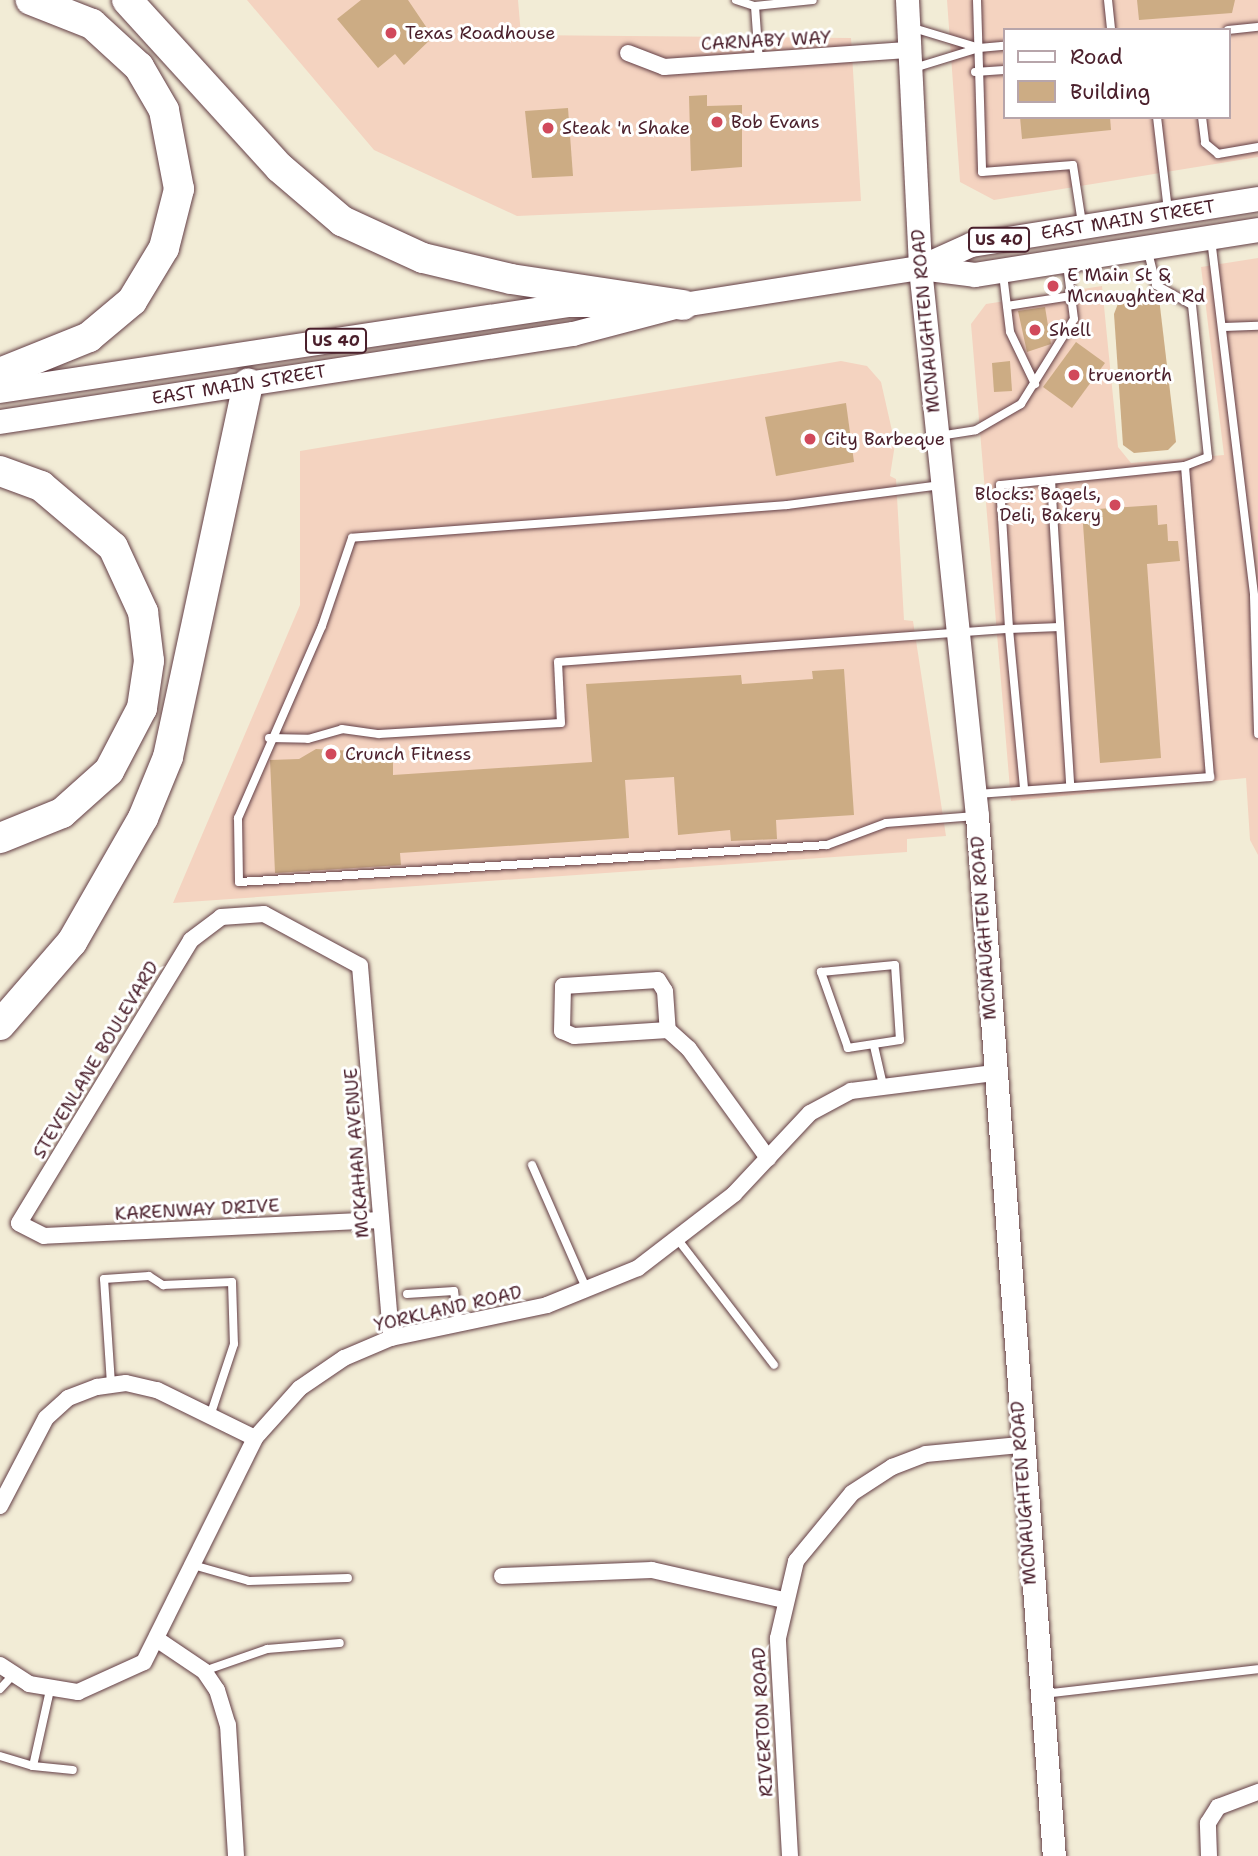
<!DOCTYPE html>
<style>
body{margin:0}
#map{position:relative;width:1258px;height:1856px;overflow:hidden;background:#f2ecd6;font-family:"Shantell Sans",sans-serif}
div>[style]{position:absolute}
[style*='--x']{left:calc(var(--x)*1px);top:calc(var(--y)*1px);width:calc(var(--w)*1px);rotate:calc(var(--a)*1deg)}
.built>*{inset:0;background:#f4d3c0}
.building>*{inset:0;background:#ccac84}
.roads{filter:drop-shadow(0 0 2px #633e45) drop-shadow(0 0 2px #633e45)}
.lane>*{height:8px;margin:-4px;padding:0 4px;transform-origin:4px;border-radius:4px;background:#fff}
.street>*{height:16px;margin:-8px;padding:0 8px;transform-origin:8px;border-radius:8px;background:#fff}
.secondary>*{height:23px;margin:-11.5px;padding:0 11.5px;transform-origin:11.5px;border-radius:11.5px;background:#fff}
.primary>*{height:24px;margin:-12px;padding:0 12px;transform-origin:12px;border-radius:12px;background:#fff}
.highway>*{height:30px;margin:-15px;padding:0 15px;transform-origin:15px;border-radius:15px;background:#fff}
.dots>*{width:19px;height:19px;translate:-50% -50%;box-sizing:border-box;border:4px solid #fff;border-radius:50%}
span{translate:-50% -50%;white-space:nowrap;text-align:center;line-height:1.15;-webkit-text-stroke:6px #fff;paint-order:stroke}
.shield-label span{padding:2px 5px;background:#fff;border:2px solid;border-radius:5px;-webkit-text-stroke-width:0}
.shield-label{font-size:16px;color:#4a1f2b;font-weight:700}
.poi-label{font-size:18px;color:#4a1f2b}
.left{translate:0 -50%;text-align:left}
.right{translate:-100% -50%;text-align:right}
.street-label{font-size:18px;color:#4a1f2b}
.legend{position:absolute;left:1003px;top:28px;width:228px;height:91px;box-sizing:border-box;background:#fff;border:2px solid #b7a5aa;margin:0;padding:9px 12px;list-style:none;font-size:21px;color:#4a1f2b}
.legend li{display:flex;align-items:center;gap:14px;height:35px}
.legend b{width:35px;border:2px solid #b7a5aa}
</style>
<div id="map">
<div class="built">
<div style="clip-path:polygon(247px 0,518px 0,521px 35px,851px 38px,861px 201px,517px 216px,374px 150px)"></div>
<div style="clip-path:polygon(evenodd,947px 0,1258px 0,1258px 157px,994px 200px,960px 182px,947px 0,1004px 30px,1228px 30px,1228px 117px,1004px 117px,1004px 30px)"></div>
<div style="clip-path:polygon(1258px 258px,1258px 855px,1250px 840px,1246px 778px,1011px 801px,971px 324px,986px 304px,1102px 286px,1118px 447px,1131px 463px,1224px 455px,1201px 267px)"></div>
<div style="clip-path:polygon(841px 361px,867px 366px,881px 382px,895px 444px,890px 476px,896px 479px,904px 620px,913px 621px,946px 836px,907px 839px,907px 852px,173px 903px,300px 605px,300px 451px)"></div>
</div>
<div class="building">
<div style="clip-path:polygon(361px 0,408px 0,433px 37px,404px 65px,395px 54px,378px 68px,337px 19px)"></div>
<div style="clip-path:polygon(1137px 0,1235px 0,1232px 13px,1139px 20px)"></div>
<div style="clip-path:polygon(707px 95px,707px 106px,742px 105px,742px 167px,691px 171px,689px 96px)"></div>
<div style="clip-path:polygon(568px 108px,573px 176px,532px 178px,525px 111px)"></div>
<div style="clip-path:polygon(1020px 117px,1110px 117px,1111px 130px,1022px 139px)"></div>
<div style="clip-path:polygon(1159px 298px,1176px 442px,1168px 450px,1134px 453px,1123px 445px,1114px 314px,1119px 301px)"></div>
<div style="clip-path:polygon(1045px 307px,1051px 344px,1027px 352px,1018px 311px)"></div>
<div style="clip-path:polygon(1076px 342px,1105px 363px,1072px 408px,1043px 387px)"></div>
<div style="clip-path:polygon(1010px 361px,1012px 391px,994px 392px,992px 363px)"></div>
<div style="clip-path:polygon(846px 403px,854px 462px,776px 476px,765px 417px)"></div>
<div style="clip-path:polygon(1157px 505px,1158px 525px,1167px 524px,1168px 541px,1178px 541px,1180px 561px,1147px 564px,1161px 758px,1100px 763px,1082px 510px)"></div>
<div style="clip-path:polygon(844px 669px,854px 815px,776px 820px,777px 839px,731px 841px,730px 830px,678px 835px,674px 777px,625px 780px,629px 838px,400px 853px,401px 865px,275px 873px,270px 760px,299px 759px,316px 749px,393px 753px,393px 775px,592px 762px,586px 684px,741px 675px,742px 684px,813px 679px,812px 671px)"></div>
</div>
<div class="roads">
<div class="lane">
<div style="--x:736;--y:0;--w:20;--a:18"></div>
<div style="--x:977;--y:0;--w:172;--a:88.3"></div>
<div style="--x:982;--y:172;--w:91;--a:-4.4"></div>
<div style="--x:1073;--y:165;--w:59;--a:81.2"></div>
<div style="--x:1108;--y:0;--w:30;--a:84"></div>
<div style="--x:910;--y:27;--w:72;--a:16.9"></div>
<div style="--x:979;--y:48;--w:68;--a:162.9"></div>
<div style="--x:1228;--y:30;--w:30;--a:-6"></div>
<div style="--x:979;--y:48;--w:25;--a:-5"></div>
<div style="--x:759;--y:62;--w:56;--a:-94.1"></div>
<div style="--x:755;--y:6;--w:58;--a:-5.9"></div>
<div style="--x:975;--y:72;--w:29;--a:-4"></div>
<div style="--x:1157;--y:117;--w:94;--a:83.3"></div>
<div style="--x:1202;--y:117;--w:26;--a:83"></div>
<div style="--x:1205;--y:143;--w:17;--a:40"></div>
<div style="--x:1218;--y:154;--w:41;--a:-9.9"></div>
<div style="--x:1211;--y:239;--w:360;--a:83.1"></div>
<div style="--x:1254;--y:596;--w:138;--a:88.3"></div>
<div style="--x:1148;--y:252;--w:34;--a:76"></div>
<div style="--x:1156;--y:285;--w:41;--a:29.1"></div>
<div style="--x:1192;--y:305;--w:153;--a:84"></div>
<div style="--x:1208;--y:457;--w:25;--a:159"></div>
<div style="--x:1003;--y:274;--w:58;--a:83.1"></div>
<div style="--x:1010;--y:332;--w:58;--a:64.3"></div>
<div style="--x:1007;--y:306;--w:65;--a:-8.9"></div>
<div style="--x:1224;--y:327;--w:34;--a:-2"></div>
<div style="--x:939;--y:436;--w:37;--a:-9"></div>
<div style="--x:976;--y:430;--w:52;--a:-30"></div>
<div style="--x:1021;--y:404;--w:100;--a:-58.1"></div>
<div style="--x:1074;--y:319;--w:55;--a:-97.3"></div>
<div style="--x:1051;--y:480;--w:305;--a:86.4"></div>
<div style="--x:941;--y:485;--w:155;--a:172.6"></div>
<div style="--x:787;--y:505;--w:436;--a:175.7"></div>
<div style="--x:352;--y:538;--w:93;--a:108.8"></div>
<div style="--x:322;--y:626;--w:210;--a:113.6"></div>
<div style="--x:238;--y:818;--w:64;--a:89.1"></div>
<div style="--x:239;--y:882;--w:589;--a:-3.6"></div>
<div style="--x:827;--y:845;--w:63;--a:-20.4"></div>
<div style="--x:886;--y:823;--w:90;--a:-4.4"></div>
<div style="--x:269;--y:738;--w:39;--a:1"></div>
<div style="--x:308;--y:739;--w:35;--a:-16"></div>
<div style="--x:342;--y:729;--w:37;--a:8"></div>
<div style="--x:379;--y:734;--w:182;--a:-3.5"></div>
<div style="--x:561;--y:723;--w:61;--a:-92.8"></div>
<div style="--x:558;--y:662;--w:452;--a:-4.2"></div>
<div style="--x:1009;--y:629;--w:159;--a:84.6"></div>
<div style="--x:978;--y:794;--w:233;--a:-4.2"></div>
<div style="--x:1210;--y:777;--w:312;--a:-94.6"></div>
<div style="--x:1185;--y:466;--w:186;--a:174.1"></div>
<div style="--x:1000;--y:485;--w:144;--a:86.4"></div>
<div style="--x:1009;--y:629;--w:51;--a:-2.2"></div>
<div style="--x:895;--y:965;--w:75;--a:86.2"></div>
<div style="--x:900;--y:1040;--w:53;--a:171.3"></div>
<div style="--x:848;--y:1048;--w:81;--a:-109.6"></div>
<div style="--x:821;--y:972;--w:74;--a:-5.4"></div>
<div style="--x:874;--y:1046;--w:37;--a:77"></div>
<div style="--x:532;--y:1165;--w:137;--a:66.3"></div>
<div style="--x:679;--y:1241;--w:156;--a:52.5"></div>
<div style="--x:407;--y:1294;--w:47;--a:-3.7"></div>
<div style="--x:454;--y:1291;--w:34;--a:82"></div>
<div style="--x:111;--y:1384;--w:105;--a:-93.8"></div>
<div style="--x:104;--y:1279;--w:45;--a:-3.8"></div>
<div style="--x:149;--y:1276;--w:17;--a:33"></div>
<div style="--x:163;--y:1285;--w:69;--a:-2.5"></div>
<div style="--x:232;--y:1282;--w:62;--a:88.2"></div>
<div style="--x:234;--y:1344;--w:76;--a:108.4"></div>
<div style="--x:193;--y:1565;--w:58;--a:15.9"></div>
<div style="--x:249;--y:1581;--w:99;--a:-1.7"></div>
<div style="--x:204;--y:1671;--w:67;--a:-19.2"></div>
<div style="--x:267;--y:1649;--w:73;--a:-4.7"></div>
<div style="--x:0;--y:1689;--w:19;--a:-47"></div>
<div style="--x:1043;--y:1694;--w:216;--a:-6.6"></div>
<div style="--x:0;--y:1756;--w:34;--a:17"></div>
<div style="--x:33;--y:1766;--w:78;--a:-77.4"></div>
<div style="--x:33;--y:1766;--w:40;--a:5.7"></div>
</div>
<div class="street">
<div style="--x:628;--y:53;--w:39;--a:21"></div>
<div style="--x:664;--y:67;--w:247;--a:-4"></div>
<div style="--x:658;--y:980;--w:13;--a:58"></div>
<div style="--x:665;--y:991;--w:39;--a:86"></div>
<div style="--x:668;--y:1030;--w:94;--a:176.3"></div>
<div style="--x:574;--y:1036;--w:13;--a:-157"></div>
<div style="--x:562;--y:1031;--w:45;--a:-88.7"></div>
<div style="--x:563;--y:986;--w:95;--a:-3.6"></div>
<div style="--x:668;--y:1030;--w:28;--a:42"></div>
<div style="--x:689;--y:1049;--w:135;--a:54.1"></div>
<div style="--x:381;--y:1220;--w:337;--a:177.3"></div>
<div style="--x:44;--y:1236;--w:28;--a:-153"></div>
<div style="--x:19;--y:1223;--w:331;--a:-58.7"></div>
<div style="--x:191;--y:940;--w:38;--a:-37"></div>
<div style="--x:221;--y:917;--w:43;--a:-4"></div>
<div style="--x:264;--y:914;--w:109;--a:28.4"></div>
<div style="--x:360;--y:966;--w:373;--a:85.2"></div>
<div style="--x:0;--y:1506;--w:99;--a:-62.4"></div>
<div style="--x:46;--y:1418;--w:30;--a:-42"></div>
<div style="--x:68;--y:1398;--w:31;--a:-21"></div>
<div style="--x:97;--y:1387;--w:29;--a:-8"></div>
<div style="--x:126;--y:1383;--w:32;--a:13"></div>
<div style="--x:157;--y:1390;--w:109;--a:26.1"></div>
<div style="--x:502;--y:1576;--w:150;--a:-2.3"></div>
<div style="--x:652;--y:1570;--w:135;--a:12.8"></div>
<div style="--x:158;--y:1640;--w:55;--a:34"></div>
<div style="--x:204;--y:1671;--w:23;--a:56"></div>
<div style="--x:217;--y:1690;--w:37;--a:73"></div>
<div style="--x:228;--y:1725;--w:131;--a:86.5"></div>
<div style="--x:0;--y:1665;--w:35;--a:33"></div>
<div style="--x:29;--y:1684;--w:50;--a:9.3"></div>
<div style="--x:78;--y:1692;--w:72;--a:-24.4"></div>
<div style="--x:144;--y:1662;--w:250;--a:-63.6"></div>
<div style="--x:255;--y:1438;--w:67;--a:-48"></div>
<div style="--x:300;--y:1388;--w:53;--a:-34.3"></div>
<div style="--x:344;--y:1358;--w:51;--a:-23.1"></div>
<div style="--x:391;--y:1338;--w:159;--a:-11.9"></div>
<div style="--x:547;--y:1305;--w:98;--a:-22.1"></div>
<div style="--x:638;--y:1268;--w:121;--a:-37.6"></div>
<div style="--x:734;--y:1194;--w:111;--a:-46.8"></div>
<div style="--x:810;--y:1113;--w:47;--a:-28.2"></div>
<div style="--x:851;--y:1091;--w:144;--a:-7.2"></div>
<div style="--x:790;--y:1856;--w:218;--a:-93.2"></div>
<div style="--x:778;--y:1638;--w:79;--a:-76.8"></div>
<div style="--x:796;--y:1561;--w:88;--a:-50.5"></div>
<div style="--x:852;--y:1493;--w:48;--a:-33"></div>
<div style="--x:892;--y:1467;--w:36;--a:-21"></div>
<div style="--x:926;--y:1454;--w:94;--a:-5.5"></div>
<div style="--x:1209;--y:1856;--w:33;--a:-92"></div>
<div style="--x:1208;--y:1823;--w:19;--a:-58"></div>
<div style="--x:1218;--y:1807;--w:43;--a:-20.6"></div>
</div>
<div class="secondary">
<div style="--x:907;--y:0;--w:268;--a:87.2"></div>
<div style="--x:920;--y:268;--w:551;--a:84.06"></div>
<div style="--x:977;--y:816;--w:1043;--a:85.77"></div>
</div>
<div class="primary">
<div style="--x:921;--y:268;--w:54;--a:7.4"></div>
<div style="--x:975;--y:275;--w:287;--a:-9"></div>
<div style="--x:0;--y:391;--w:574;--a:-8.61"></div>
<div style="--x:568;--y:305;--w:44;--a:0"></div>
<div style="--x:0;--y:422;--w:580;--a:-8.73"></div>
<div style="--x:573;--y:334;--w:114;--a:-14.8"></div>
<div style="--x:683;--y:305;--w:240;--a:-8.9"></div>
<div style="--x:920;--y:268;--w:56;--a:-24.3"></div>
<div style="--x:971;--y:245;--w:291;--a:-9.1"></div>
</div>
<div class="highway">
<div style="--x:127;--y:0;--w:227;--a:47.7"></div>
<div style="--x:280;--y:168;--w:82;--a:40.5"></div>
<div style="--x:342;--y:221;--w:89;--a:24.6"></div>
<div style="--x:423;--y:258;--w:90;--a:13.4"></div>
<div style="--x:511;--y:279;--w:174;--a:8.6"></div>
<div style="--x:0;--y:373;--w:96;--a:-22"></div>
<div style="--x:89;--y:337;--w:56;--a:-39.9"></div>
<div style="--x:132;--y:301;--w:62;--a:-58.9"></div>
<div style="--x:164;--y:248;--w:61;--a:-75.7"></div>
<div style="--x:179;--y:189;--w:80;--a:-100.8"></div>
<div style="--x:164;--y:110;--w:50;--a:-120.2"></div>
<div style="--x:139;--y:67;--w:64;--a:-137.5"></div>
<div style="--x:92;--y:24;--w:66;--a:-158.5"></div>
<div style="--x:0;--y:471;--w:44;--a:20.1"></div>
<div style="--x:41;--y:486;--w:94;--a:40.3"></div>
<div style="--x:113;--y:547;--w:72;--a:65.2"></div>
<div style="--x:143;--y:612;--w:49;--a:83"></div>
<div style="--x:149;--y:661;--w:48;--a:98.5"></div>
<div style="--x:142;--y:708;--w:71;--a:117.6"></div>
<div style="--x:109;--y:771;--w:63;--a:138.2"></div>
<div style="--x:62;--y:813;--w:67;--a:158"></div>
<div style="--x:0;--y:1025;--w:110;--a:-49.1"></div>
<div style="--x:72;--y:942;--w:143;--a:-60.2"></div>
<div style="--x:143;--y:818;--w:66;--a:-67.7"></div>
<div style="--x:168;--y:757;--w:382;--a:-77.9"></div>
</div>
</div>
<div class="dots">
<div style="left:391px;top:33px;background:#d1495b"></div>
<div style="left:717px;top:122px;background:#d1495b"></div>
<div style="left:548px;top:128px;background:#d1495b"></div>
<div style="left:1053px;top:286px;background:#d1495b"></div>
<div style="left:1035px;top:330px;background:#d1495b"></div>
<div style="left:1074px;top:375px;background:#d1495b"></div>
<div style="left:810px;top:439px;background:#d1495b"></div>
<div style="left:1115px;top:505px;background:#d1495b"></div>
<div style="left:331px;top:754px;background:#d1495b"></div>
</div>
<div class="shield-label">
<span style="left:999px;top:240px">US 40</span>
<span style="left:336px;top:341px">US 40</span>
</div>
<div class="poi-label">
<span class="left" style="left:405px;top:33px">Texas Roadhouse</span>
<span class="left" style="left:731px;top:122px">Bob Evans</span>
<span class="left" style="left:562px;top:128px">Steak 'n Shake</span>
<span class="left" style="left:1067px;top:286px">E Main St &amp;<br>Mcnaughten Rd</span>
<span class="left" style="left:1049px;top:330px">Shell</span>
<span class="left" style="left:1088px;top:375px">truenorth</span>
<span class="left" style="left:824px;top:439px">City Barbeque</span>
<span class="right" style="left:1101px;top:505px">Blocks: Bagels,<br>Deli, Bakery</span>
<span class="left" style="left:345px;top:754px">Crunch Fitness</span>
</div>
<div class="street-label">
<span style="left:766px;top:41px;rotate:-3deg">CARNABY WAY</span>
<span style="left:1128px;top:220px;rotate:-9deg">EAST MAIN STREET</span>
<span style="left:926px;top:321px;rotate:-95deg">MCNAUGHTEN ROAD</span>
<span style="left:239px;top:385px;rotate:-9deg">EAST MAIN STREET</span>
<span style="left:984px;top:928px;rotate:-94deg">MCNAUGHTEN ROAD</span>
<span style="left:96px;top:1060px;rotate:-59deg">STEVENLANE BOULEVARD</span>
<span style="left:357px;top:1153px;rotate:-94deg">MCKAHAN AVENUE</span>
<span style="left:197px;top:1210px;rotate:-3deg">KARENWAY DRIVE</span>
<span style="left:448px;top:1309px;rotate:-13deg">YORKLAND ROAD</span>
<span style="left:1024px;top:1493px;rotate:-94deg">MCNAUGHTEN ROAD</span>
<span style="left:763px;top:1722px;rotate:-93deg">RIVERTON ROAD</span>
</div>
<ul class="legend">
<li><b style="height:9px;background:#fff"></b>Road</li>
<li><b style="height:19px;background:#ccac84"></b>Building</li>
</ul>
</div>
